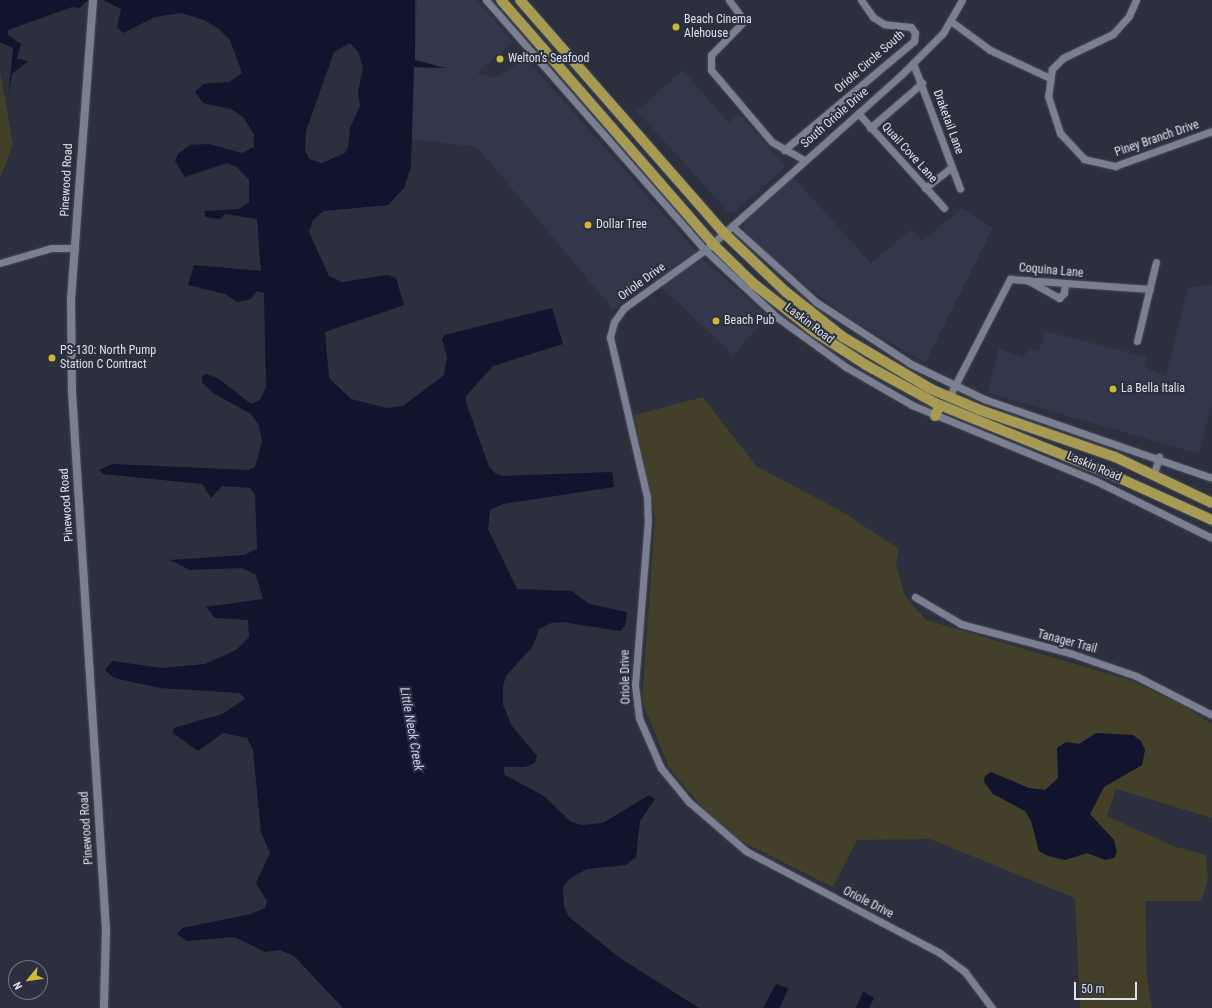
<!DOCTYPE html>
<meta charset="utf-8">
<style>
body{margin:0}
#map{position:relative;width:1212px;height:1008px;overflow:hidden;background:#2b2f3e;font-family:"Roboto Condensed",sans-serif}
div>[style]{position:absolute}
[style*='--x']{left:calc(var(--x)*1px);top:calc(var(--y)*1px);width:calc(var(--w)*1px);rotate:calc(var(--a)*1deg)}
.built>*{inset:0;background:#32374c}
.green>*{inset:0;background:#433f28}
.water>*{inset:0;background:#10142d}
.roads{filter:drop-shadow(0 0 1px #484b58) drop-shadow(0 0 1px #484b58)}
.minor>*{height:7px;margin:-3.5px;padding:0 3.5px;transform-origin:3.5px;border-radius:3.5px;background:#7b7f92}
.tertiary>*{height:8px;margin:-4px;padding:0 4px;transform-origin:4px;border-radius:4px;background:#7b7f92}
.primary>*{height:10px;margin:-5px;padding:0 5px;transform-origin:5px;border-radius:5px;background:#a79b54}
.dots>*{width:11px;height:11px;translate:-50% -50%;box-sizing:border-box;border:2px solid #2b2f3e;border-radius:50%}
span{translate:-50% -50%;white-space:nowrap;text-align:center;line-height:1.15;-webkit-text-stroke:4px #2b2f3e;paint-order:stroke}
.poi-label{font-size:12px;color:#dde0ea}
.left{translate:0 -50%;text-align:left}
.street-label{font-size:12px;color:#dde0ea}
.water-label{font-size:13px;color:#c2ccf9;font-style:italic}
.north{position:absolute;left:8px;top:960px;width:40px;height:40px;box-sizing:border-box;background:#2b2f3e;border:1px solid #727683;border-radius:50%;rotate:241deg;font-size:11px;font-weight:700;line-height:16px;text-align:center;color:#dde0ea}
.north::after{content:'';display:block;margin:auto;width:14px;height:18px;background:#d0b736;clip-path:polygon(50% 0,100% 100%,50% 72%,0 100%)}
.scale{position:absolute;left:1074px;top:982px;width:63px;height:18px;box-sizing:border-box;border:2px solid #dde0ea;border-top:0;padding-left:5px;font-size:12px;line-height:14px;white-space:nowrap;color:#dde0ea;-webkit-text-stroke:3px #2b2f3e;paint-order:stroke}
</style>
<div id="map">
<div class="built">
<div style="clip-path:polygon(417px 0,477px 0,513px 42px,477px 73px,495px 78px,526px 58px,703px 259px,768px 316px,733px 355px,654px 280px,613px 309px,477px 147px,411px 139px,414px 67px,445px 68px,415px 60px)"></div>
<div style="clip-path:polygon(683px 70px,729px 123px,739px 113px,786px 167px,734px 212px,728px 212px,637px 111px)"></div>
<div style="clip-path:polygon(793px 177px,871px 263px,912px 229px,922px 241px,962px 208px,993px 228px,925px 363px,849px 318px,793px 276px,744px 231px,744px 222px)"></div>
<div style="clip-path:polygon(1212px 285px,1212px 403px,1199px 454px,988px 393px,999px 348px,1023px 358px,1028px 348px,1039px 351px,1044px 331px,1147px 357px,1144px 367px,1166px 376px,1188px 287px)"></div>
</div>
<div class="green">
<div style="clip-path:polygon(0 71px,13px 144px,0 179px)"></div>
<div style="clip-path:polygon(703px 397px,756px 466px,841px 511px,899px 549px,896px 564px,905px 596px,926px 620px,1130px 680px,1183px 705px,1212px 724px,1212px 818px,1116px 789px,1107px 816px,1173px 846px,1206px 855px,1208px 880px,1201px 901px,1145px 901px,1147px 979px,1152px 1008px,1080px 1008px,1075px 898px,930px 839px,857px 840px,833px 887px,743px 842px,711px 818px,669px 768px,642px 701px,655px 518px,634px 415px)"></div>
</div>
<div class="water">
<div style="clip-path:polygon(0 0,93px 0,85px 2px,80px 8px,72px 7px,8px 30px,8px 35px,21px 44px,17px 59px,28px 61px,12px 74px,8px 98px,13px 48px,0 42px)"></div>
<div style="clip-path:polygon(evenodd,103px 0,415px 0,415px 60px,445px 68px,414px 67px,411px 167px,404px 188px,388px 205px,324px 211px,313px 220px,309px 232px,329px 276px,342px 282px,387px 275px,396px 278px,404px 305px,325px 332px,329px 378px,351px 399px,386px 408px,403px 406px,444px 375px,447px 357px,442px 339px,445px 335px,552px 308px,563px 344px,493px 366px,466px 396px,466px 402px,489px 467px,495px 473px,502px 476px,612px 472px,614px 487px,503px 504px,490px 510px,488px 529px,517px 589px,572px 591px,589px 604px,627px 612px,625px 626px,620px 631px,563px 622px,551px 623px,539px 629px,533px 646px,506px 676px,503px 686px,503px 705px,512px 726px,537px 756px,535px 763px,525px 767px,503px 767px,505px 775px,544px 796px,571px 822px,582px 825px,603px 823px,649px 795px,655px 799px,640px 821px,636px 857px,626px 865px,587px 869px,570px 878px,563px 887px,564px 907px,569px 917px,620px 958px,699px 1008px,343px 1008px,294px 956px,280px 950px,265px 952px,235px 937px,187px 941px,177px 934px,182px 928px,251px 914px,265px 908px,267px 901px,256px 883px,270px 853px,261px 833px,253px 750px,247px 738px,223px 733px,198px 751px,173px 733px,174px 728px,222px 714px,245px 699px,240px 693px,160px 688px,114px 678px,105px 670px,112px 661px,163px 668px,205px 664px,236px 650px,249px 637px,248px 620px,215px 618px,206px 607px,263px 599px,256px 575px,242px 568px,190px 570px,170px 560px,244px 555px,257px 549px,255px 494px,250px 488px,222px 486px,211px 498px,202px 484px,103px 474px,99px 470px,112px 464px,248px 470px,255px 467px,262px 442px,259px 425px,251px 414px,213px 393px,202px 382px,202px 376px,206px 374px,219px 379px,251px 404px,260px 400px,266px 387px,264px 293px,257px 291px,251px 299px,238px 302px,225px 294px,188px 285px,194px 265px,261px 271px,257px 219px,225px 214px,220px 219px,206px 217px,204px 211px,239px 209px,249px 202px,249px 180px,238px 168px,227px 163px,185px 177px,175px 161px,178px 154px,190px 145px,209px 144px,242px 153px,254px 147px,254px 134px,243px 117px,231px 109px,203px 103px,195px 92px,203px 84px,229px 82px,242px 73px,230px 40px,219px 29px,204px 20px,181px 13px,155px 17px,123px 33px,117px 27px,121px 9px,103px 0,350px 43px,359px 53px,363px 69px,358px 92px,360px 106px,350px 128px,348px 148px,345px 153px,322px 163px,309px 159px,305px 150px,306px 131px,334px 52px,350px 43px)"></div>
<div style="clip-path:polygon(1096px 733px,1133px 735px,1141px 741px,1145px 750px,1142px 765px,1104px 787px,1090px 814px,1114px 840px,1117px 852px,1114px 858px,1105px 860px,1087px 853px,1065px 860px,1048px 856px,1039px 851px,1031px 821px,1025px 811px,993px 794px,984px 782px,985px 776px,991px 772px,1029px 788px,1045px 790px,1058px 778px,1057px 748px,1066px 742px,1079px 744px)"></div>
<div style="clip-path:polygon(776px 984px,788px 988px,780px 1008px,763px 1008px)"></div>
<div style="clip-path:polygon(863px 991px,874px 998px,869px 1008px,856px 1008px)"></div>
</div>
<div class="roads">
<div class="minor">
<div style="--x:486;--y:0;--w:332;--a:48.8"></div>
<div style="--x:705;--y:250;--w:100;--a:43"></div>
<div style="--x:778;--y:318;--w:84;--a:35.8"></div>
<div style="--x:846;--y:367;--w:76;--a:29.9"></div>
<div style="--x:912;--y:405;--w:199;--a:22.4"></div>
<div style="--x:1096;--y:481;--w:129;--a:26.2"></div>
<div style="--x:729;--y:0;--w:26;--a:54"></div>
<div style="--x:744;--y:21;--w:47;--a:134.1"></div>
<div style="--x:711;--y:55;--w:15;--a:90"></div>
<div style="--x:711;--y:70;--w:94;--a:49.7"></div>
<div style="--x:772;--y:142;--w:37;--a:29"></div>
<div style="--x:962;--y:0;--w:38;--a:120"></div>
<div style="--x:943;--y:33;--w:59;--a:135"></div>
<div style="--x:901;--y:75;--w:263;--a:138.2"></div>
<div style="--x:705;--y:250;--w:100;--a:144.4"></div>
<div style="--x:624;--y:308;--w:17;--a:126"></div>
<div style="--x:614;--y:322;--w:16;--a:105"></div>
<div style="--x:610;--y:337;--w:164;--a:77"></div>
<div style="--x:647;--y:497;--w:23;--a:88"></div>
<div style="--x:648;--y:520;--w:166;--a:94.5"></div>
<div style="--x:635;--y:685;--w:33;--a:83"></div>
<div style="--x:639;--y:718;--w:55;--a:66.3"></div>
<div style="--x:661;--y:768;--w:44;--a:50.5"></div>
<div style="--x:689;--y:802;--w:75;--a:40.7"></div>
<div style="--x:746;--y:851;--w:219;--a:27.7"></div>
<div style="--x:940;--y:953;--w:31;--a:37"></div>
<div style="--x:965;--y:972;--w:45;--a:53.1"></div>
<div style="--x:1136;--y:0;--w:17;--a:114"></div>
<div style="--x:1129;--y:16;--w:24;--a:132"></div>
<div style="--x:1113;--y:34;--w:55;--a:154.4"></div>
<div style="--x:1063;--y:58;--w:16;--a:135"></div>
<div style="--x:1052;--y:69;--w:27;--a:98"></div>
<div style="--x:1048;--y:96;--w:39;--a:72"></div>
<div style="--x:1060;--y:133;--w:35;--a:47"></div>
<div style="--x:1084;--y:159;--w:32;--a:13"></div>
<div style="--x:1115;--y:166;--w:103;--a:-19.8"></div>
<div style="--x:952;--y:22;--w:47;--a:36.4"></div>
<div style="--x:990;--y:50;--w:64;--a:25"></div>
<div style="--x:913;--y:63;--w:134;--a:69.5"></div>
<div style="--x:858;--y:113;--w:128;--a:47.8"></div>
<div style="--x:870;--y:128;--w:69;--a:-40.9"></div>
<div style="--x:784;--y:150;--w:170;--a:-40"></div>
<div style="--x:914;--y:41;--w:8;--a:-83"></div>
<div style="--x:915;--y:33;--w:7;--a:-124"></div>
<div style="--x:911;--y:27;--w:27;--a:-174"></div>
<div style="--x:884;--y:24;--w:13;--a:-148"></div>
<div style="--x:873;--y:17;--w:21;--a:-125"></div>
<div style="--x:925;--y:188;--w:34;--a:-38"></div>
<div style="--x:732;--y:226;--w:113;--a:42.1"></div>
<div style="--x:816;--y:302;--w:113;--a:33.1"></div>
<div style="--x:911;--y:364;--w:81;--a:25.6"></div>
<div style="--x:984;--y:399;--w:241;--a:19.1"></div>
<div style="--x:0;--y:263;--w:53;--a:-16.4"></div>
<div style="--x:51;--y:248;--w:24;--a:0"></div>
<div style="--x:1027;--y:280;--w:37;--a:29"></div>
<div style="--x:1059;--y:298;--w:7;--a:-45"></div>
<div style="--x:1064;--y:293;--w:9;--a:-84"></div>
<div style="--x:1137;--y:341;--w:81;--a:-76.5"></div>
<div style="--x:949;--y:397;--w:133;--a:-62.7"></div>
<div style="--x:1010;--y:279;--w:140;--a:4.1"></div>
<div style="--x:1154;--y:474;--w:18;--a:-74"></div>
<div style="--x:915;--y:597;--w:53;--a:30.4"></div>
<div style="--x:961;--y:624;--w:113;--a:14.9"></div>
<div style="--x:1070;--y:653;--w:70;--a:19.2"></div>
<div style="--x:1136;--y:676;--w:85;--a:27.2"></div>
</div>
<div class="tertiary">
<div style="--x:93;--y:0;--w:298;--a:94.2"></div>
<div style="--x:71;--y:297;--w:95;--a:89.4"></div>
<div style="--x:72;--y:392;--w:538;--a:86.38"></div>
<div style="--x:106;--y:929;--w:79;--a:91.5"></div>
</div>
<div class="primary">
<div style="--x:501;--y:0;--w:322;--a:49"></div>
<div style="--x:712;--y:243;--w:59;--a:44.3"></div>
<div style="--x:754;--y:284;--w:78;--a:38.2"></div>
<div style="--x:815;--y:332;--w:61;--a:32.9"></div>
<div style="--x:866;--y:365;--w:79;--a:28.8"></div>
<div style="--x:935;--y:403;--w:194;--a:22.1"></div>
<div style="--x:1115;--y:476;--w:107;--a:24.4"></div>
<div style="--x:520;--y:0;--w:310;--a:48.8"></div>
<div style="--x:724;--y:233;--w:86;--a:43.6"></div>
<div style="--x:786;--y:292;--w:73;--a:38.3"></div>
<div style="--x:843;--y:337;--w:102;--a:30.6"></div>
<div style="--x:931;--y:389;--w:53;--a:23.2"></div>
<div style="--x:980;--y:410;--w:143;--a:19.2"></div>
<div style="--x:1115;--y:457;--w:107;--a:25.4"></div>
<div style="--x:935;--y:416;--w:12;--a:-66"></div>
</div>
</div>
<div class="dots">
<div style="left:676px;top:27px;background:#d0b736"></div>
<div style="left:500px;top:59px;background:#d0b736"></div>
<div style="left:588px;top:225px;background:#d0b736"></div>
<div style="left:716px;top:321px;background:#d0b736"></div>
<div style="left:52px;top:358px;background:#d0b736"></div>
<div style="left:1113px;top:389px;background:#d0b736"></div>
</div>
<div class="poi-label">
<span class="left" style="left:684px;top:27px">Beach Cinema<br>Alehouse</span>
<span class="left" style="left:508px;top:59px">Welton’s Seafood</span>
<span class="left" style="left:596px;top:225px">Dollar Tree</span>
<span class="left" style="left:724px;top:321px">Beach Pub</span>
<span class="left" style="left:60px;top:358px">PS-130: North Pump<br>Station C Contract</span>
<span class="left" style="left:1121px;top:389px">La Bella Italia</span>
</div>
<div class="street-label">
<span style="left:870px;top:62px;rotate:-41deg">Oriole Circle South</span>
<span style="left:835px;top:118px;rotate:-41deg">South Oriole Drive</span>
<span style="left:948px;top:122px;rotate:70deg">Draketail Lane</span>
<span style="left:1157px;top:139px;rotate:-19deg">Piney Branch Drive</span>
<span style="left:909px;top:153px;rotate:48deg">Quail Cove Lane</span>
<span style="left:67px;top:180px;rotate:-87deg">Pinewood Road</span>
<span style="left:1051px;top:271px;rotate:5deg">Coquina Lane</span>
<span style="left:642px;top:282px;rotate:-36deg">Oriole Drive</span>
<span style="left:809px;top:324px;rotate:37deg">Laskin Road</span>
<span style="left:1094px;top:467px;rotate:23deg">Laskin Road</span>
<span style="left:67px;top:505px;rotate:-94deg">Pinewood Road</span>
<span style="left:1067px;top:642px;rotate:15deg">Tanager Trail</span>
<span style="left:626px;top:677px;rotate:-91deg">Oriole Drive</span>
<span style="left:87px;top:828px;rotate:-94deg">Pinewood Road</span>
<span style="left:868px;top:903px;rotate:27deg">Oriole Drive</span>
</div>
<div class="water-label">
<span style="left:411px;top:729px;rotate:80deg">Little Neck Creek</span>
</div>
<div class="north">N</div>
<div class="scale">50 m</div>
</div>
